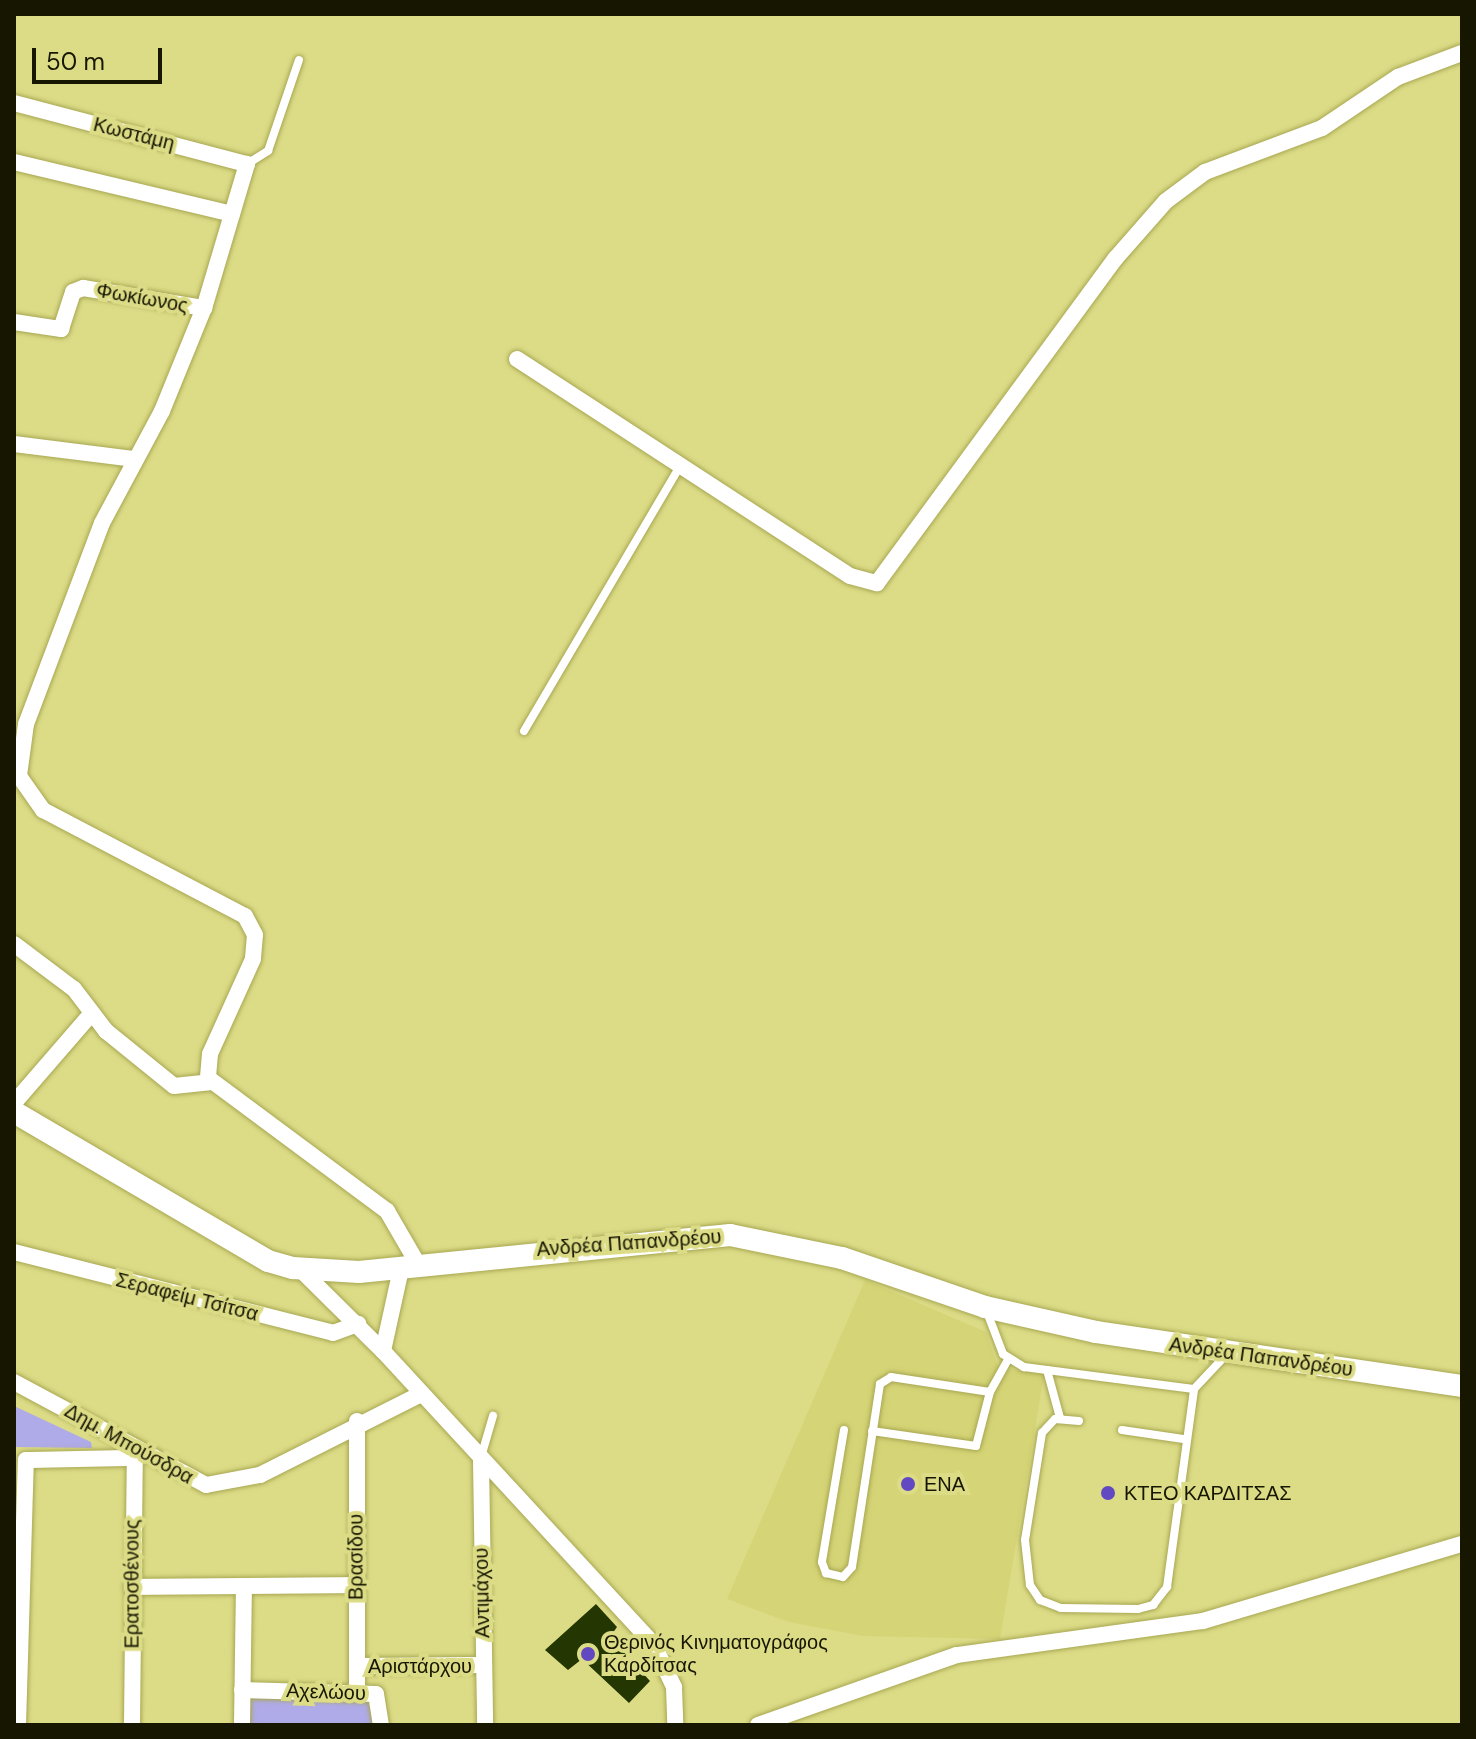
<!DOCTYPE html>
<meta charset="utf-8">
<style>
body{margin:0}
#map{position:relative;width:1476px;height:1739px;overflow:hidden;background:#dcdc87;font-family:"DM Sans",sans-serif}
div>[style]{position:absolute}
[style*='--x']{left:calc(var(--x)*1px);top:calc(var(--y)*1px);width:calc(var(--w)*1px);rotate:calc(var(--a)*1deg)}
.built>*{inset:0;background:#d5d476}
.green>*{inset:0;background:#afaae8}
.building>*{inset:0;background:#243601}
.roads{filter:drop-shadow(0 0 2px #a8a753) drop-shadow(0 0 2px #a8a753)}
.lane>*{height:8px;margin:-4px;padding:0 4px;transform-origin:4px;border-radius:4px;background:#fff}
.street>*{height:16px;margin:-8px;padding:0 8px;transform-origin:8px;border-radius:8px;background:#fff}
.secondary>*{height:22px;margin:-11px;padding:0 11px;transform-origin:11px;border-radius:11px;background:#fff}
.dots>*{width:22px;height:22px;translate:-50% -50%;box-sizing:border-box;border:4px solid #dcdc87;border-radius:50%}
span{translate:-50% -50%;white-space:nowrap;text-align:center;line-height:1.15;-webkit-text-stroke:8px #dcdc87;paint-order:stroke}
.street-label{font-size:20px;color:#171600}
.poi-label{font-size:20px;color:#171600}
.left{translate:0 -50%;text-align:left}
.frame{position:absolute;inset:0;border:16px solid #171600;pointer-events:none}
.scale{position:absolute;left:32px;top:48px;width:130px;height:36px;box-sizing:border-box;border:4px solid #171600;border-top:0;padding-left:10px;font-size:24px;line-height:28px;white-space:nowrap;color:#171600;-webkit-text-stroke:6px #dcdc87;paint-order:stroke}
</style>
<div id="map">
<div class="built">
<div style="clip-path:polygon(865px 1280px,986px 1332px,998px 1367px,1044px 1375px,1000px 1639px,863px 1636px,789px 1622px,727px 1599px)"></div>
</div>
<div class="green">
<div style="clip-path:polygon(14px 1406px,91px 1442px,92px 1448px,15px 1447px,14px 1474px)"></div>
<div style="clip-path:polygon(248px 1696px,375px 1699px,375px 1725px,248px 1725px)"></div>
</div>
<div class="building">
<div style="clip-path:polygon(596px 1604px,617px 1627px,610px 1637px,650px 1681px,629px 1703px,582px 1659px,568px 1670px,545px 1650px)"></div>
</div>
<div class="roads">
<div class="lane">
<div style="--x:247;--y:164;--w:25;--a:-32"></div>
<div style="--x:268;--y:151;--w:96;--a:-71.2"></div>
<div style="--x:524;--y:731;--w:310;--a:-59.5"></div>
<div style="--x:987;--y:1312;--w:45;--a:69.1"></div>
<div style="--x:1003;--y:1354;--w:25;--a:32"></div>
<div style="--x:1024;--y:1367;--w:171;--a:7.4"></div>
<div style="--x:1194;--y:1389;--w:48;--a:-46.7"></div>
<div style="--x:1047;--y:1370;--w:50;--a:74.8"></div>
<div style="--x:1079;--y:1421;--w:24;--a:-175"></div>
<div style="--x:1055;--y:1419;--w:19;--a:133"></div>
<div style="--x:1042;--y:1433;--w:108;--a:99"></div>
<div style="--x:1025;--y:1540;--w:45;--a:83.7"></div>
<div style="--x:1030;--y:1585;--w:18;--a:56"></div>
<div style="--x:1040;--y:1600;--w:22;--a:21"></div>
<div style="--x:1061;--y:1608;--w:77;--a:0.7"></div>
<div style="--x:1138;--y:1609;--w:16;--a:-15"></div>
<div style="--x:1153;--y:1605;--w:23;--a:-52"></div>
<div style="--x:1167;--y:1587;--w:200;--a:-82.2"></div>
<div style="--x:844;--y:1430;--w:134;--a:99.5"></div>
<div style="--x:822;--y:1562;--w:12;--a:70"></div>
<div style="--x:826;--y:1573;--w:17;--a:13"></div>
<div style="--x:843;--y:1577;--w:13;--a:-48"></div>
<div style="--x:852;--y:1567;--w:185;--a:-81.3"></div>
<div style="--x:880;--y:1384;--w:13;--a:-32"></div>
<div style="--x:891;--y:1377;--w:100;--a:8.6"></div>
<div style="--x:1122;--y:1430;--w:62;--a:8.4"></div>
<div style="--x:872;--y:1431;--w:105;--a:8.2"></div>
<div style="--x:976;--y:1446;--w:56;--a:-75.5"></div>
<div style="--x:990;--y:1392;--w:35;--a:-61"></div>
<div style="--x:481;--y:1457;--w:43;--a:-73.7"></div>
</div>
<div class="street">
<div style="--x:14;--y:103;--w:241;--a:14.7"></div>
<div style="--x:247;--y:164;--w:150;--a:106.6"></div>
<div style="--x:204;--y:308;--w:111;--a:112.2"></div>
<div style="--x:162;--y:411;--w:127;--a:118.2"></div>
<div style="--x:102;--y:523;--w:215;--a:110.7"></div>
<div style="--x:26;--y:724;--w:52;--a:97.7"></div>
<div style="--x:19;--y:776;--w:42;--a:54.8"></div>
<div style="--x:43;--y:810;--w:228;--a:27.7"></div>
<div style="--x:245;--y:916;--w:21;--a:62"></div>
<div style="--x:255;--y:935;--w:24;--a:95"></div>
<div style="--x:253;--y:959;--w:104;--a:114.4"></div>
<div style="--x:210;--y:1054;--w:24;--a:95"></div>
<div style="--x:208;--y:1078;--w:223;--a:36.6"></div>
<div style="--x:387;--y:1211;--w:64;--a:59.8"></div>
<div style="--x:14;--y:162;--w:224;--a:13.4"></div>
<div style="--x:14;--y:322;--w:48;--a:8.5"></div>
<div style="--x:61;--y:329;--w:39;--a:-72"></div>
<div style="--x:73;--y:292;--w:11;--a:-22"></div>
<div style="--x:83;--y:288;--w:123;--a:9.4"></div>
<div style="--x:517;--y:359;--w:397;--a:33.1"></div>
<div style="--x:850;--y:576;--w:28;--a:15"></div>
<div style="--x:877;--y:583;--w:402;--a:-53.7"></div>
<div style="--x:1115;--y:259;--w:77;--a:-48.7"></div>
<div style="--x:1166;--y:201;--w:49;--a:-36.6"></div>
<div style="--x:1205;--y:172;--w:125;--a:-20.6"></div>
<div style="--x:1322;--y:128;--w:92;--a:-33.9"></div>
<div style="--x:1398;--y:77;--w:68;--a:-20.6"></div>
<div style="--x:14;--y:444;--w:122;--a:7.1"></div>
<div style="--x:14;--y:944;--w:75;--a:36.9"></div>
<div style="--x:74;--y:989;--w:53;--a:52.7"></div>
<div style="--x:106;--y:1031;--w:87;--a:39"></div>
<div style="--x:174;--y:1086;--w:38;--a:-6"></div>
<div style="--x:14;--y:1103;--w:119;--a:-49.1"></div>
<div style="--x:14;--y:1252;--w:329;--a:14.2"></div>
<div style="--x:333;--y:1333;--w:27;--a:-20"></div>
<div style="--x:300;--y:1269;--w:117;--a:44.7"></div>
<div style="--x:401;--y:1269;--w:84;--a:102.4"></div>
<div style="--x:383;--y:1351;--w:400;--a:47.3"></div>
<div style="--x:654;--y:1645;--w:47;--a:64.5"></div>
<div style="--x:674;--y:1687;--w:38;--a:88"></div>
<div style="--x:14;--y:1382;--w:218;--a:28.2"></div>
<div style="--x:206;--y:1485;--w:55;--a:-10.5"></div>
<div style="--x:260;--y:1475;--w:178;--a:-26.7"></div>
<div style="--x:357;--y:1421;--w:272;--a:90"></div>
<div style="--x:481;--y:1460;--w:265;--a:89.1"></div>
<div style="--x:132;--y:1587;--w:224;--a:-0.5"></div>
<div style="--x:357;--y:1666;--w:126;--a:-0.5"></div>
<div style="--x:242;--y:1690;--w:134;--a:1.7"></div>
<div style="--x:376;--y:1694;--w:31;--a:81"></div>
<div style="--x:18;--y:1725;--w:265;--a:-88.3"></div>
<div style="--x:26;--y:1460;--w:105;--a:-1.1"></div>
<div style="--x:132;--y:1725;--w:276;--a:-89.4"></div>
<div style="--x:242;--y:1725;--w:139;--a:-89.2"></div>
<div style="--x:758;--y:1725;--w:211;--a:-19.4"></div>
<div style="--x:957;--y:1655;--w:248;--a:-7.9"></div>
<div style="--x:1203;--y:1621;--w:270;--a:-16.6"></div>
</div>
<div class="secondary">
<div style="--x:14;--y:1112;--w:294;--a:30.4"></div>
<div style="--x:268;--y:1261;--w:26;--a:16"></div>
<div style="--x:293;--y:1268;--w:66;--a:3.5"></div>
<div style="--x:359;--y:1272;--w:373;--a:-5.7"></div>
<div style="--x:730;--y:1235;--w:114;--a:11.6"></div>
<div style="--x:842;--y:1258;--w:151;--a:18.9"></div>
<div style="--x:985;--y:1307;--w:114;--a:12.7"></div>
<div style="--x:1096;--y:1332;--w:370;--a:8.4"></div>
</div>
</div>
<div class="dots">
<div style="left:908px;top:1484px;background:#6248c1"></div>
<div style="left:1108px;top:1493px;background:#6248c1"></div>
<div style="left:588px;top:1654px;background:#6248c1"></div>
</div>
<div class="street-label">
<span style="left:134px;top:134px;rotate:14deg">Κωστάμη</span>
<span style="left:142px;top:298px;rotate:10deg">Φωκίωνος</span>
<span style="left:629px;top:1243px;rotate:-4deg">Ανδρέα Παπανδρέου</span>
<span style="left:187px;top:1297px;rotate:14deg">Σεραφείμ Τσίτσα</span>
<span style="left:1261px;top:1357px;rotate:8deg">Ανδρέα Παπανδρέου</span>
<span style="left:129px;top:1444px;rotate:29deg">Δημ. Μπούσδρα</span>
<span style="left:356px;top:1557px;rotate:-90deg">Βρασίδου</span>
<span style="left:132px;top:1584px;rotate:-90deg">Ερατοσθένους</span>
<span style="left:482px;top:1593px;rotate:-91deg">Αντιμάχου</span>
<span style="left:420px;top:1666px">Αριστάρχου</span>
<span style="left:326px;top:1692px;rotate:2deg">Αχελώου</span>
</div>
<div class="poi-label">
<span class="left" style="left:924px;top:1484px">ΕΝΑ</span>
<span class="left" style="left:1124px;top:1493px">ΚΤΕΟ ΚΑΡΔΙΤΣΑΣ</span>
<span class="left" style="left:604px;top:1654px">Θερινός Κινηματογράφος<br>Καρδίτσας</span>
</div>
<div class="frame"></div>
<div class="scale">50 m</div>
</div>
